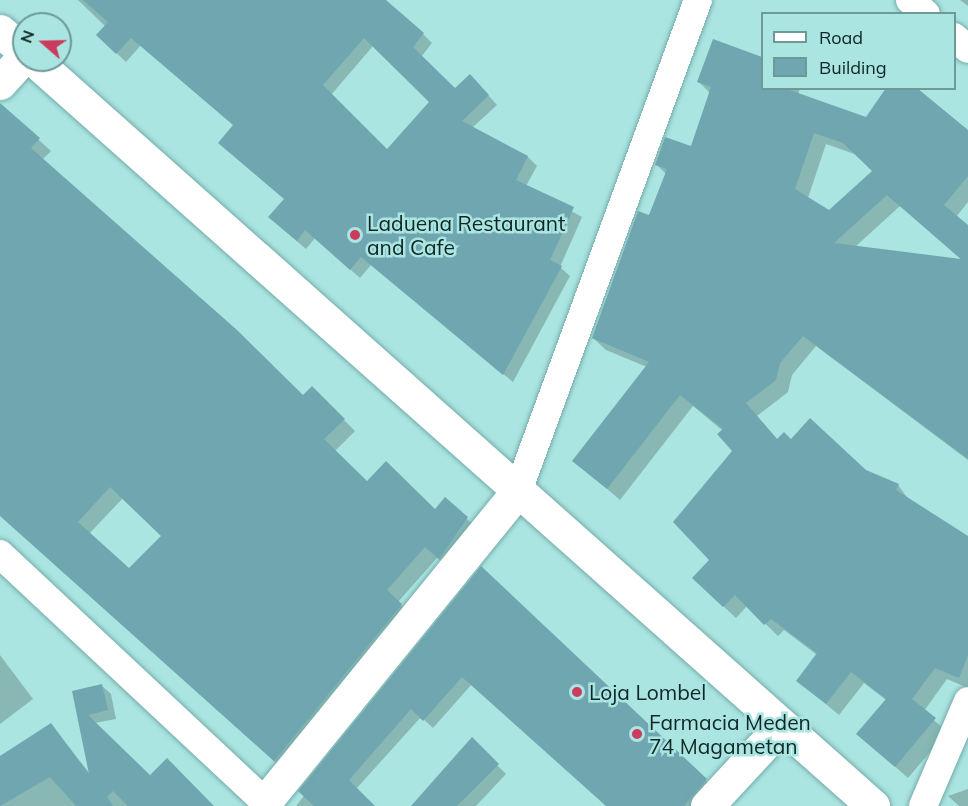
<!DOCTYPE html>
<style>
body{margin:0}
#map{position:relative;width:968px;height:806px;overflow:hidden;background:#abe5e2;font-family:Mulish,sans-serif}
div>[style]{position:absolute}
[style*='--x']{left:calc(var(--x)*1px);top:calc(var(--y)*1px);width:calc(var(--w)*1px);rotate:calc(var(--a)*1deg)}
.shadow>*{inset:0;background:#0003}
.building>*{inset:0;background:#6fa6b0}
.roads{filter:drop-shadow(0 0 2px #73aba8) drop-shadow(0 0 2px #73aba8)}
.minor>*{height:28px;margin:-14px;padding:0 14px;transform-origin:14px;border-radius:14px;background:#fff}
.tertiary>*{height:33px;margin:-16.5px;padding:0 16.5px;transform-origin:16.5px;border-radius:16.5px;background:#fff}
.dots>*{width:16px;height:16px;translate:-50% -50%;box-sizing:border-box;border:3px solid #abe5e2;border-radius:50%}
span{translate:-50% -50%;white-space:nowrap;text-align:center;line-height:1.15;-webkit-text-stroke:5px #abe5e2;paint-order:stroke}
.poi-label{font-size:21px;color:#0f2726}
.left{translate:0 -50%;text-align:left}
.legend{position:absolute;left:761px;top:12px;width:195px;height:78px;box-sizing:border-box;background:#abe5e2;border:2px solid #6d9997;margin:0;padding:8px 10px;list-style:none;font-size:18px;color:#0f2726}
.legend li{display:flex;align-items:center;gap:12px;height:30px}
.legend b{width:30px;border:2px solid #6d9997}
.north{position:absolute;left:12px;top:12px;width:60px;height:60px;box-sizing:border-box;background:#abe5e2;border:2px solid #6d9997;border-radius:50%;rotate:290deg;font-size:16px;font-weight:700;line-height:24px;text-align:center;color:#0f2726}
.north::after{content:'';display:block;margin:auto;width:21px;height:27px;background:#cb3b5c;clip-path:polygon(50% 0,100% 100%,50% 72%,0 100%)}
</style>
<div id="map">
<div class="shadow">
<div style="clip-path:polygon(evenodd,78px 0,383px 0,423px 34px,432px 43px,421px 57px,455px 90px,479px 85px,497px 105px,472px 128px,528px 157px,537px 166px,526px 186px,582px 217px,560px 267px,570px 276px,513px 382px,371px 265px,360px 278px,315px 238px,306px 249px,279px 226px,285px 200px,235px 126px,141px 45px,126px 62px,107px 44px,106px 27px,78px 0,373px 46px,431px 102px,387px 152px,331px 95px,373px 46px)"></div>
<div style="clip-path:polygon(960px 0,968px 0,968px 6px)"></div>
<div style="clip-path:polygon(evenodd,713px 41px,762px 59px,762px 88px,800px 88px,798px 95px,867px 119px,968px 130px,968px 202px,956px 217px,968px 227px,968px 460px,816px 346px,792px 375px,788px 392px,757px 416px,778px 440px,898px 485px,909px 500px,968px 537px,968px 688px,947px 679px,924px 711px,947px 732px,908px 778px,858px 734px,886px 700px,864px 683px,839px 715px,798px 681px,817px 655px,784px 630px,778px 636px,747px 606px,736px 618px,706px 590px,734px 451px,723px 431px,693px 406px,620px 500px,574px 460px,647px 367px,606px 350px,593px 338px,667px 175px,657px 165px,691px 148px,711px 94px,699px 82px,713px 41px,826px 144px,857px 155px,874px 171px,830px 212px,808px 198px,826px 144px,713px 41px,900px 206px,963px 261px,855px 247px,900px 206px)"></div>
<div style="clip-path:polygon(evenodd,5px 109px,51px 151px,42px 160px,303px 397px,312px 388px,355px 431px,334px 452px,367px 483px,435px 512px,445px 499px,479px 530px,451px 569px,437px 558px,398px 602px,413px 616px,286px 772px,0 515px,0 114px,5px 109px,123px 498px,163px 536px,129px 570px,89px 534px,123px 498px)"></div>
<div style="clip-path:polygon(482px 568px,714px 788px,697px 806px,607px 806px,472px 684px,433px 728px,421px 717px,356px 789px,373px 806px,296px 806px)"></div>
<div style="clip-path:polygon(0 655px,33px 699px,0 724px)"></div>
<div style="clip-path:polygon(102px 686px,111px 694px,116px 719px,95px 723px,150px 778px,212px 806px,0 806px,0 758px,51px 725px,91px 775px,74px 692px)"></div>
<div style="clip-path:polygon(472px 740px,506px 774px,476px 806px,413px 806px)"></div>
<div style="clip-path:polygon(968px 789px,968px 806px,959px 806px,948px 796px)"></div>
</div>
<div class="building">
<div style="clip-path:polygon(evenodd,83px 0,386px 0,424px 33px,413px 47px,455px 88px,470px 74px,489px 95px,462px 121px,528px 156px,516px 180px,574px 207px,550px 260px,562px 266px,503px 375px,361px 257px,350px 270px,305px 230px,297px 241px,268px 217px,284px 199px,218px 143px,233px 125px,131px 38px,116px 54px,96px 35px,108px 22px,83px 0,364px 38px,429px 102px,387px 149px,323px 85px,364px 38px)"></div>
<div style="clip-path:polygon(evenodd,713px 39px,762px 57px,762px 88px,784px 88px,866px 117px,886px 88px,917px 88px,968px 130px,968px 176px,944px 205px,968px 225px,968px 459px,803px 336px,780px 363px,776px 380px,746px 403px,777px 439px,784px 432px,791px 439px,810px 418px,866px 470px,899px 484px,896px 490px,968px 536px,968px 655px,959px 678px,935px 668px,912px 699px,936px 718px,895px 767px,856px 734px,886px 699px,851px 672px,826px 704px,796px 681px,817px 653px,771px 619px,764px 625px,735px 595px,723px 607px,692px 578px,709px 560px,673px 522px,732px 451px,717px 434px,723px 429px,680px 395px,607px 489px,572px 461px,649px 362px,592px 338px,638px 211px,649px 215px,667px 169px,655px 165px,665px 137px,691px 146px,711px 87px,697px 82px,713px 39px,814px 133px,843px 143px,872px 171px,829px 210px,795px 189px,814px 133px,713px 39px,887px 195px,961px 259px,834px 243px,887px 195px)"></div>
<div style="clip-path:polygon(evenodd,0 103px,40px 138px,31px 148px,237px 330px,303px 395px,312px 386px,345px 419px,324px 439px,367px 481px,386px 461px,435px 509px,445px 497px,468px 517px,439px 559px,425px 547px,387px 590px,402px 604px,274px 761px,0 516px,0 103px,110px 487px,161px 536px,129px 568px,78px 522px,110px 487px)"></div>
<div style="clip-path:polygon(481px 566px,707px 779px,684px 806px,606px 806px,462px 677px,423px 721px,411px 709px,349px 780px,375px 806px,314px 806px,298px 791px)"></div>
<div style="clip-path:polygon(102px 684px,108px 710px,88px 715px,150px 775px,167px 758px,214px 806px,128px 806px,113px 791px,107px 797px,113px 806px,76px 806px,50px 777px,0 806px,0 756px,51px 723px,89px 774px,72px 691px)"></div>
<div style="clip-path:polygon(472px 737px,499px 764px,457px 806px,411px 806px)"></div>
</div>
<div class="roads">
<div class="minor">
<div style="--x:910;--y:0;--w:21;--a:41"></div>
<div style="--x:954;--y:37;--w:18;--a:41"></div>
<div style="--x:518;--y:491;--w:523;--a:-69.87"></div>
<div style="--x:0;--y:554;--w:369;--a:43.1"></div>
<div style="--x:923;--y:806;--w:114;--a:-66.8"></div>
</div>
<div class="tertiary">
<div style="--x:0;--y:31;--w:31;--a:40"></div>
<div style="--x:34;--y:60;--w:1123;--a:41.64"></div>
<div style="--x:0;--y:83;--w:36;--a:-48"></div>
<div style="--x:265;--y:802;--w:401;--a:-50.9"></div>
<div style="--x:707;--y:806;--w:109;--a:-47.2"></div>
</div>
</div>
<div class="dots">
<div style="left:355px;top:235px;background:#cb3b5c"></div>
<div style="left:577px;top:692px;background:#cb3b5c"></div>
<div style="left:637px;top:734px;background:#cb3b5c"></div>
</div>
<div class="poi-label">
<span class="left" style="left:367px;top:235px">Laduena Restaurant<br>and Cafe</span>
<span class="left" style="left:589px;top:692px">Loja Lombel</span>
<span class="left" style="left:649px;top:734px">Farmacia Meden<br>74 Magametan</span>
</div>
<ul class="legend">
<li><b style="height:8px;background:#fff"></b>Road</li>
<li><b style="height:16px;background:#6fa6b0"></b>Building</li>
</ul>
<div class="north">N</div>
</div>
